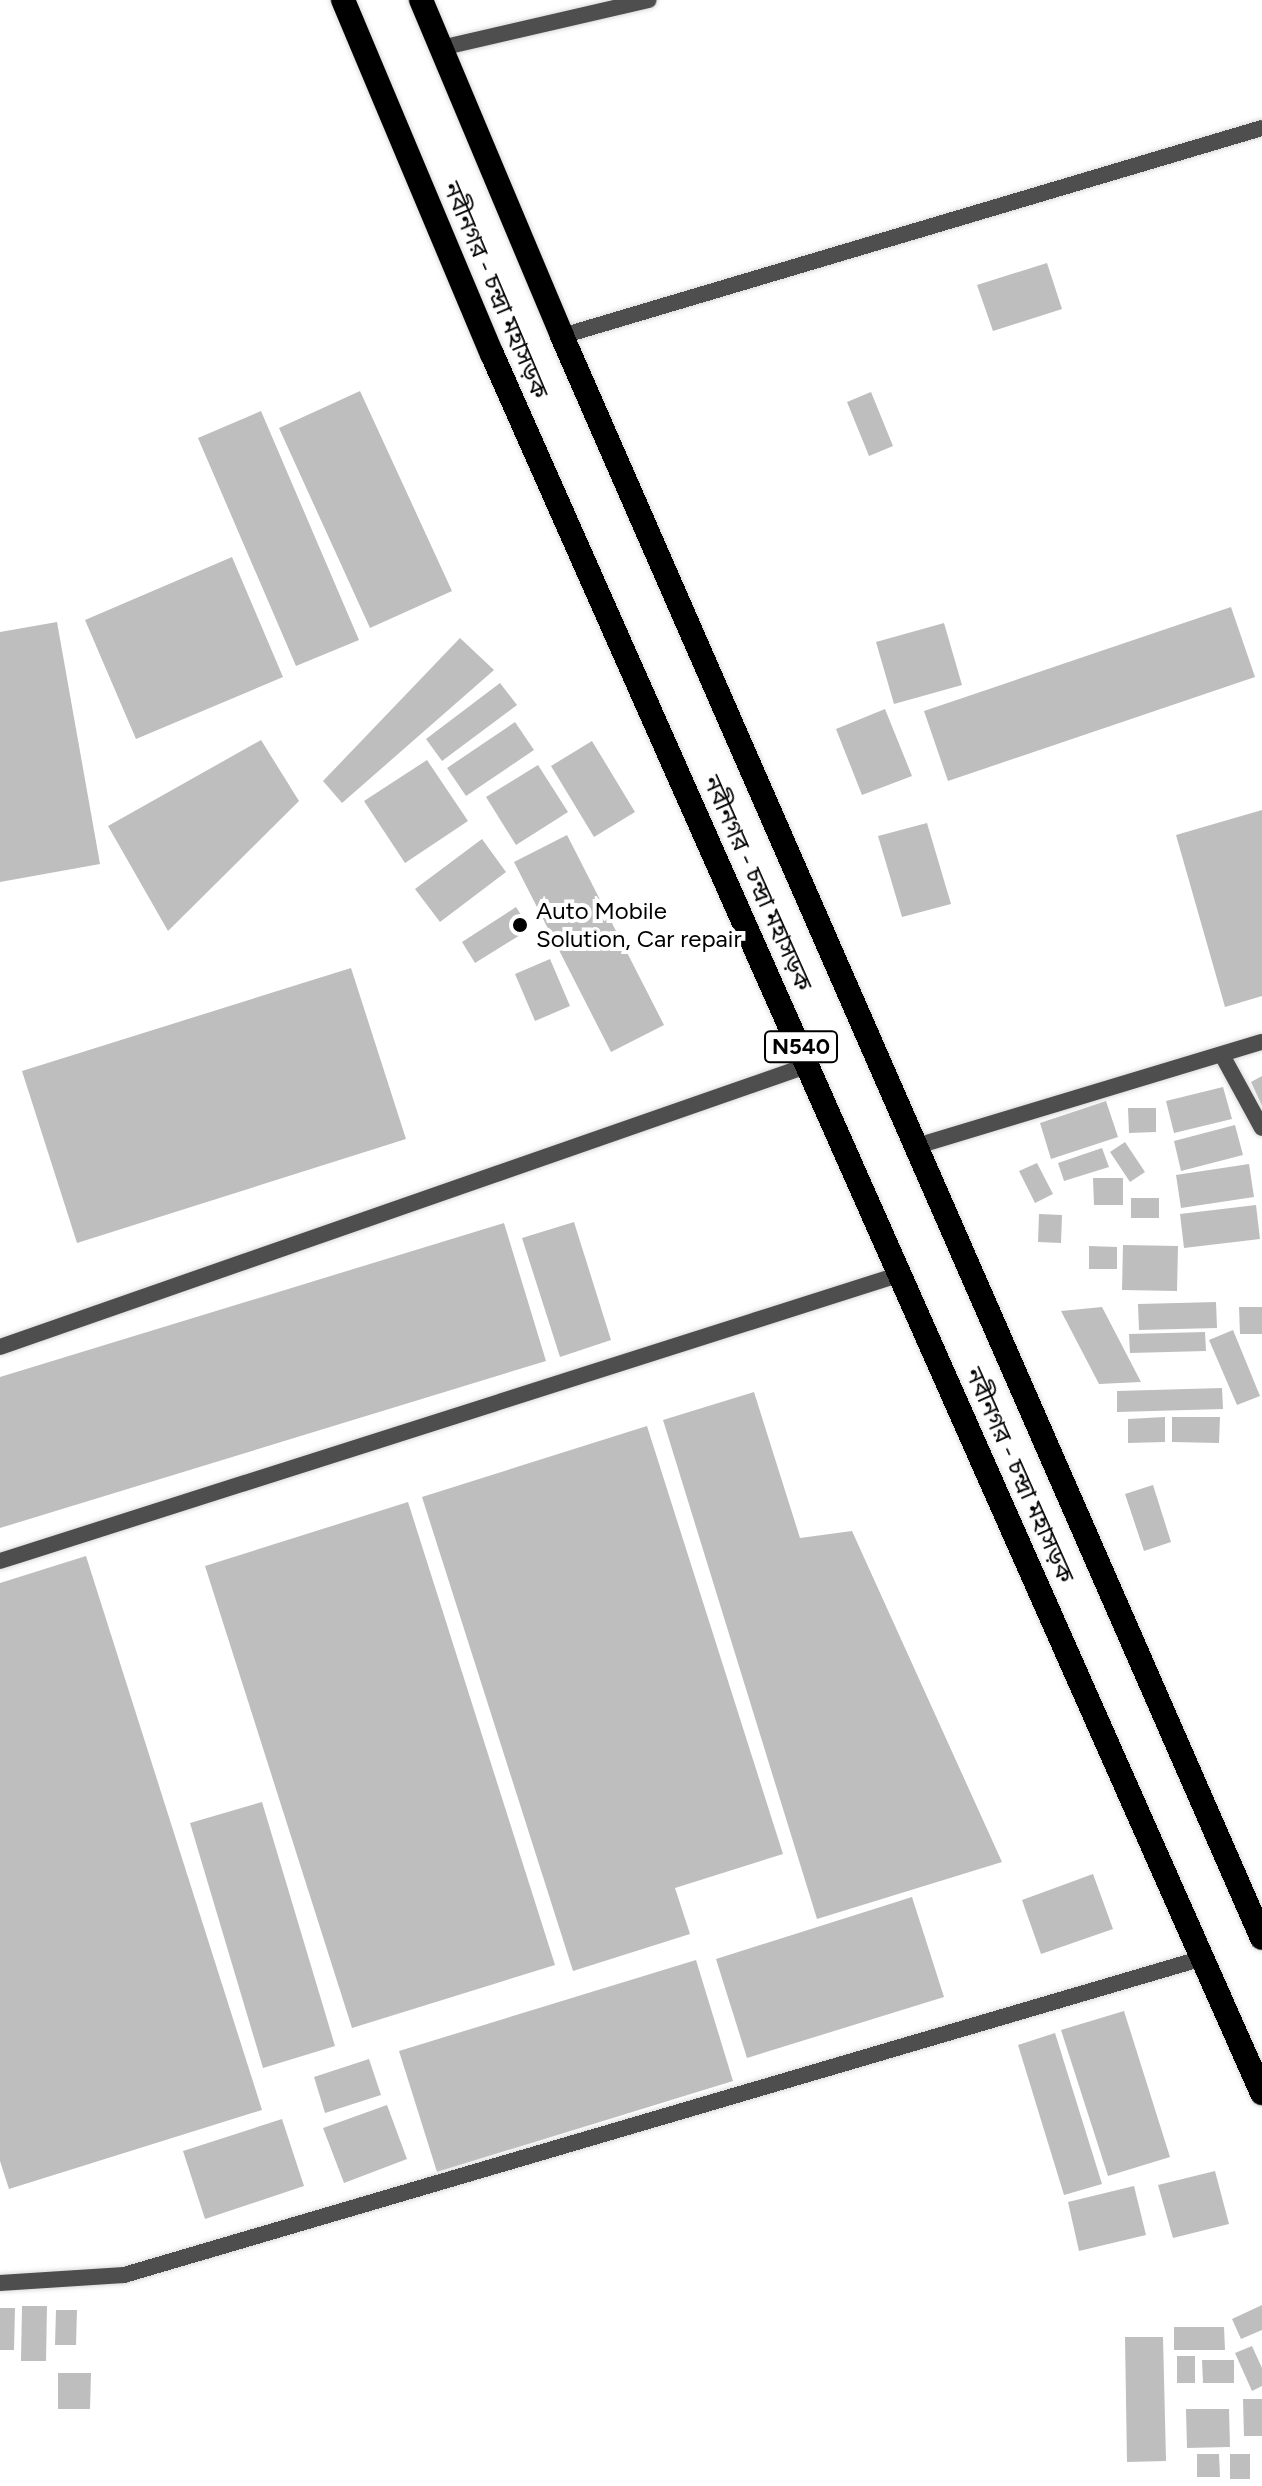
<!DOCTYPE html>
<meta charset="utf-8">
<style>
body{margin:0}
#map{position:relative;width:1262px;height:2486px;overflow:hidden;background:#fff;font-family:Figtree,"Noto Sans Bengali",sans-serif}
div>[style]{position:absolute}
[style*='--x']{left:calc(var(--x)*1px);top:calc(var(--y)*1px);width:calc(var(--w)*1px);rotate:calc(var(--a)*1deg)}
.building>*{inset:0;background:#bebebe}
.roads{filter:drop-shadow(0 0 2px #dbdbdb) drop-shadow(0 0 2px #dbdbdb)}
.lane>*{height:16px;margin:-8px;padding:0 8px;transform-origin:8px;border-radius:8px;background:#4e4e4e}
.street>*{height:16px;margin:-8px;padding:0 8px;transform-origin:8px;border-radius:8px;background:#4e4e4e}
.highway>*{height:24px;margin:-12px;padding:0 12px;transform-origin:12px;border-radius:12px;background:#000}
.dots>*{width:22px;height:22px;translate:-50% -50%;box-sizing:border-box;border:4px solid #fff;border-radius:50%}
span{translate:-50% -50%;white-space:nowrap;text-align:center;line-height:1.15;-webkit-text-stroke:8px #fff;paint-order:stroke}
.shield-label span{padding:2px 6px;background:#fff;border:2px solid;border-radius:6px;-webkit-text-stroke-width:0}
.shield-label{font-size:22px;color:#000;font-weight:700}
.street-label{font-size:24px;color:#000}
.poi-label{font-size:24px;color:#000}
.left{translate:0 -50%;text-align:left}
</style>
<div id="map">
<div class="building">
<div style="clip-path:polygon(1047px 263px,1062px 309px,993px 331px,977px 285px)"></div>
<div style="clip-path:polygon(360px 391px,452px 591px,370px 628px,279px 428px)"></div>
<div style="clip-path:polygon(871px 392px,893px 446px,869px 456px,847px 402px)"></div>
<div style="clip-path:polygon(261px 411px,359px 640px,296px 666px,198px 438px)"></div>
<div style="clip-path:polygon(232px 557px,283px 677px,136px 739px,85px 620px)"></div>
<div style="clip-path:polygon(1231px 607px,1255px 677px,948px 781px,924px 711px)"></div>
<div style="clip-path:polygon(57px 622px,100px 864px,0 882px,0 632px)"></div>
<div style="clip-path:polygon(944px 623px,962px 685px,894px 704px,876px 642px)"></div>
<div style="clip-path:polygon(460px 638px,494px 670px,342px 803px,323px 781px)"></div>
<div style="clip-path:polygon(500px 683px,517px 705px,442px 761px,426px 739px)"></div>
<div style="clip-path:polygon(885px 709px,912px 776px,862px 795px,836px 729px)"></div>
<div style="clip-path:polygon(515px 722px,534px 750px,466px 796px,447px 768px)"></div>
<div style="clip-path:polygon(261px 740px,299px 801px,168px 931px,108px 826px)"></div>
<div style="clip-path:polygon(592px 741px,635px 812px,594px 837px,551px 766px)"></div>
<div style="clip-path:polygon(427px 760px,468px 821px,405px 863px,364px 801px)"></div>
<div style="clip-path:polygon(538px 765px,568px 812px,516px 845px,486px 797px)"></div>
<div style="clip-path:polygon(1262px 810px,1262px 996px,1225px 1007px,1176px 835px)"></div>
<div style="clip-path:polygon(927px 823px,951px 904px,902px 917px,878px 836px)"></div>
<div style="clip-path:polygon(567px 835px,664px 1025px,611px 1052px,514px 862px)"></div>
<div style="clip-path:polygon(482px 839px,506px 872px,440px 922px,415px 889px)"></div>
<div style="clip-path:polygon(516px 907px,530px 929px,475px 963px,462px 942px)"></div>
<div style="clip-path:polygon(550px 959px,570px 1006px,535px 1021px,515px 974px)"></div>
<div style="clip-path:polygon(351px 968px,406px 1139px,77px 1243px,22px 1071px)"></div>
<div style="clip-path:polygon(1262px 1076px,1262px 1106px,1251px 1082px)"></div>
<div style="clip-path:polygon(1223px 1087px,1232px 1119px,1174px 1133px,1166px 1101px)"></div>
<div style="clip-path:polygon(1106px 1101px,1118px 1137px,1051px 1159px,1040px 1123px)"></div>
<div style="clip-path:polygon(1128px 1108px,1156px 1108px,1156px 1132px,1129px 1133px)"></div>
<div style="clip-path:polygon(1235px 1125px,1243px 1155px,1181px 1171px,1174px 1141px)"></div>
<div style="clip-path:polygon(1125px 1142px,1145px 1172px,1130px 1182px,1110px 1152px)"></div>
<div style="clip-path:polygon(1102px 1148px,1109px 1167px,1064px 1181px,1058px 1163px)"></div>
<div style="clip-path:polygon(1037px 1163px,1053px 1194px,1035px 1203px,1019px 1171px)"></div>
<div style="clip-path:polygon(1249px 1164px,1254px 1197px,1181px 1208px,1176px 1175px)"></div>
<div style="clip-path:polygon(1093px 1178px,1123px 1178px,1123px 1205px,1094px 1205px)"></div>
<div style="clip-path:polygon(1131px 1198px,1159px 1198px,1159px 1218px,1131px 1218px)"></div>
<div style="clip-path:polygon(1256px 1205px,1260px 1239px,1184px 1248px,1180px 1214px)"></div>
<div style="clip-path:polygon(1039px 1214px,1062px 1215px,1061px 1243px,1038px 1242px)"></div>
<div style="clip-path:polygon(574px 1222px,611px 1340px,560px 1357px,522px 1238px)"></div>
<div style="clip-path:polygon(504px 1223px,546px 1361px,0 1528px,0 1377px)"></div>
<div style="clip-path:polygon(1123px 1245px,1178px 1246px,1177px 1291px,1122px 1290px)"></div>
<div style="clip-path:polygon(1089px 1246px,1117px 1247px,1117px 1269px,1089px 1269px)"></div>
<div style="clip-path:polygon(1216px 1302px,1217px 1328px,1139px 1330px,1138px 1304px)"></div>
<div style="clip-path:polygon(1102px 1307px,1141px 1382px,1099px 1384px,1061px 1311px)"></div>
<div style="clip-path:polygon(1239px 1307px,1262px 1307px,1262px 1334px,1240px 1334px)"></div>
<div style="clip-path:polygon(1233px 1330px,1260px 1396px,1237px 1405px,1209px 1340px)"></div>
<div style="clip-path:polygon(1205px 1332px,1206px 1351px,1130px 1353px,1129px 1334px)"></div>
<div style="clip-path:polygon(1222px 1388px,1223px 1409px,1117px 1412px,1117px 1391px)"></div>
<div style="clip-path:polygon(754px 1392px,800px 1538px,852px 1531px,1002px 1862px,817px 1919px,663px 1420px)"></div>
<div style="clip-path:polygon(1165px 1417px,1165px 1442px,1128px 1443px,1128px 1419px)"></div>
<div style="clip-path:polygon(1172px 1417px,1220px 1417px,1219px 1443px,1172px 1442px)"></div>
<div style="clip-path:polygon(647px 1426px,783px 1854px,675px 1888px,690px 1934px,573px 1971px,422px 1497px)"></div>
<div style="clip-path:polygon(1153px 1485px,1171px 1542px,1144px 1551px,1125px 1494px)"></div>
<div style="clip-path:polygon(408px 1502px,555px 1965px,352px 2028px,205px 1566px)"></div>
<div style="clip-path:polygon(86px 1556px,262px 2110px,9px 2189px,0 2161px,0 1583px)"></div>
<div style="clip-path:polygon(262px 1802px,335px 2046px,263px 2068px,190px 1823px)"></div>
<div style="clip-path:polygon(1093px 1874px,1113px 1929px,1041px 1954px,1022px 1900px)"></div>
<div style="clip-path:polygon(912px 1897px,944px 1997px,747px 2058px,716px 1959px)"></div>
<div style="clip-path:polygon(696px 1960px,733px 2081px,437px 2172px,399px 2051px)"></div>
<div style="clip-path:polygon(1124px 2011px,1170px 2157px,1108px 2176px,1061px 2030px)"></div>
<div style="clip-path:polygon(1055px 2033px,1102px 2184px,1064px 2195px,1018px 2045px)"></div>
<div style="clip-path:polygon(369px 2059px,381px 2095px,325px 2113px,314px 2077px)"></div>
<div style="clip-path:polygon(387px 2105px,407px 2159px,344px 2183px,323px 2128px)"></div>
<div style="clip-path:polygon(282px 2119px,304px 2186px,205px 2219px,183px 2151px)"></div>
<div style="clip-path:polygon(1215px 2171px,1229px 2224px,1173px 2238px,1158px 2185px)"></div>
<div style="clip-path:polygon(1134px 2186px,1146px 2235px,1079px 2251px,1068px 2202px)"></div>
<div style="clip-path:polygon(1262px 2305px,1262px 2330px,1241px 2339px,1232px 2319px)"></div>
<div style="clip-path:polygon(22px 2306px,47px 2306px,46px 2361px,21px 2361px)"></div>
<div style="clip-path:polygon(0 2308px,15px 2308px,14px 2350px,0 2350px)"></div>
<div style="clip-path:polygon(56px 2310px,77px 2310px,76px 2345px,55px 2345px)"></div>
<div style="clip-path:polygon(1174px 2327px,1224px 2327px,1225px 2350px,1174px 2350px)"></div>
<div style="clip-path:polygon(1125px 2337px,1163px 2337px,1166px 2461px,1127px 2462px)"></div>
<div style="clip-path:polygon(1252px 2346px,1262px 2368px,1262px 2386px,1252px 2391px,1235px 2353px)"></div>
<div style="clip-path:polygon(1177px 2356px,1195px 2356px,1195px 2383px,1177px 2383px)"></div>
<div style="clip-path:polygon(1202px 2360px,1234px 2360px,1234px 2383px,1203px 2383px)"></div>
<div style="clip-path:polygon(58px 2373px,91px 2373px,90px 2409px,58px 2409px)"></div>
<div style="clip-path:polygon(1243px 2399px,1262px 2399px,1262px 2436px,1244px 2436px)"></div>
<div style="clip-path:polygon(1186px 2409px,1229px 2409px,1230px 2447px,1187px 2448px)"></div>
<div style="clip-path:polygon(1197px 2454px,1219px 2454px,1220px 2477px,1197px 2477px)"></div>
<div style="clip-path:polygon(1230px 2454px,1250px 2454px,1250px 2479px,1230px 2479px)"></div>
</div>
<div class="roads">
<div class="lane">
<div style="--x:562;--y:336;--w:730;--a:-16.55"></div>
</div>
<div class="street">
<div style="--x:441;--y:48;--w:213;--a:-13"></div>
<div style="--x:1222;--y:1055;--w:83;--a:61.3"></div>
<div style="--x:917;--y:1146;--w:360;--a:-16.8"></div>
<div style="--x:0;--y:1347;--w:857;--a:-19.22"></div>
<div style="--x:0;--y:1561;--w:946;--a:-17.67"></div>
<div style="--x:0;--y:2283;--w:124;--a:-3.7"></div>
<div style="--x:124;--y:2275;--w:1125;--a:-16.37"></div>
</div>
<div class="highway">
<div style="--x:343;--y:0;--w:384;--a:67.2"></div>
<div style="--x:492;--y:354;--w:1902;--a:66.12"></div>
<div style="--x:421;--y:0;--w:364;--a:67.2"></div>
<div style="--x:562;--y:336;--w:1748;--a:66.4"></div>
</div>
</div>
<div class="dots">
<div style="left:520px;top:925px;background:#000"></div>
</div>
<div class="shield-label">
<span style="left:801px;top:1047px">N540</span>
</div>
<div class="street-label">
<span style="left:496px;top:290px;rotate:67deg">নবীনগর - চন্দ্রা মহাসড়ক</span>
<span style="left:758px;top:883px;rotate:66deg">নবীনগর - চন্দ্রা মহাসড়ক</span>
<span style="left:1020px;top:1475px;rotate:66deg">নবীনগর - চন্দ্রা মহাসড়ক</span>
</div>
<div class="poi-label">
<span class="left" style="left:536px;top:925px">Auto Mobile<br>Solution, Car repair</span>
</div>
</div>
